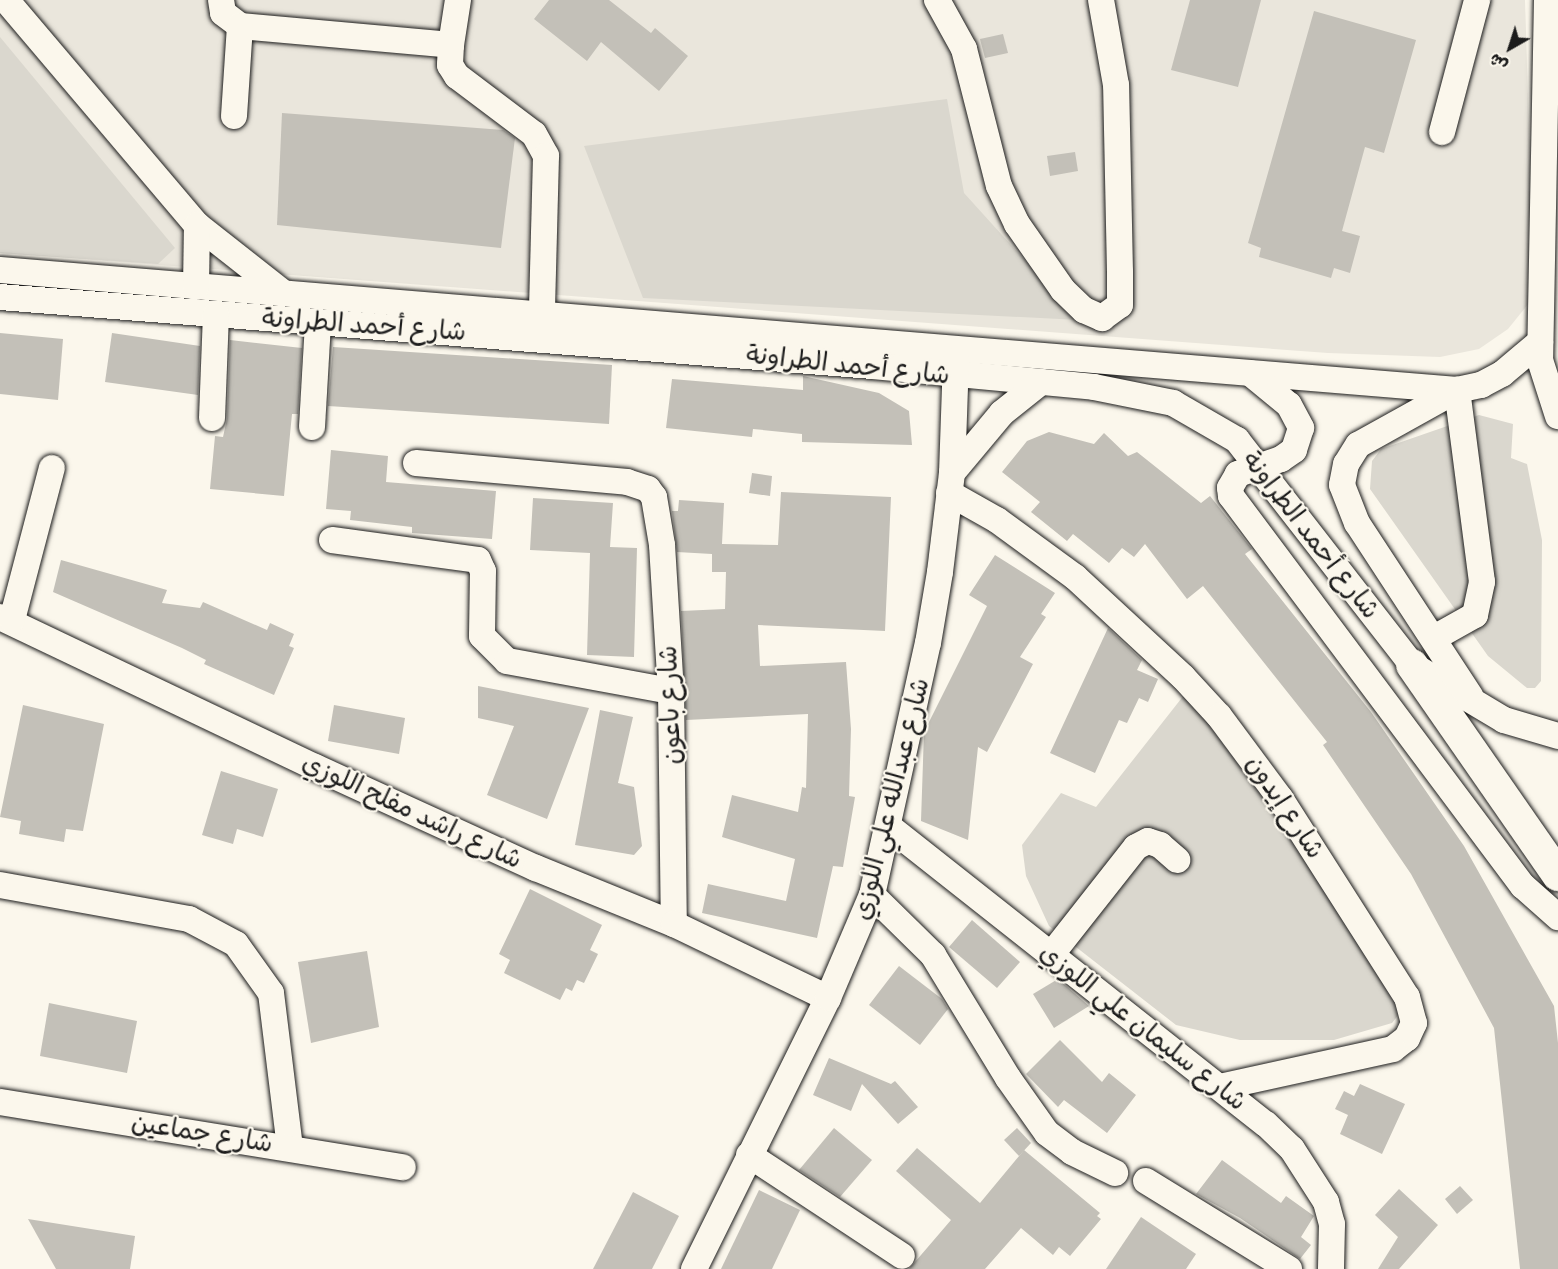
<!DOCTYPE html>
<meta charset="utf-8">
<style>
body{margin:0}
#map{position:relative;width:1558px;height:1269px;overflow:hidden;background:#fbf7ec;font-family:Itim,"Playpen Sans Arabic",sans-serif}
div>[style]{position:absolute}
[style*='--x']{left:calc(var(--x)*1px);top:calc(var(--y)*1px);width:calc(var(--w)*1px);rotate:calc(var(--a)*1deg)}
.built>*{inset:0;background:#eae6dc}
.green>*{inset:0;background:#dad7ce}
.building>*{inset:0;background:#c3c0b8}
.roads{filter:drop-shadow(0 0 2px #1c1c1c) drop-shadow(0 0 2px #1c1c1c)}
.minor>*{height:26px;margin:-13px;padding:0 13px;transform-origin:13px;border-radius:13px;background:#fbf7ec}
.major>*{height:32px;margin:-16px;padding:0 16px;transform-origin:16px;border-radius:16px;background:#fbf7ec}
span{translate:-50% -50%;white-space:nowrap;text-align:center;line-height:1.15;-webkit-text-stroke:4.5px #fbf7ec;paint-order:stroke}
.street-label{font-size:26px;color:#1c1c1c}
.north{position:absolute;left:1480px;top:18px;width:60px;height:60px;-webkit-text-stroke:4px #fbf7ec;paint-order:stroke;rotate:219deg;font-size:16px;font-weight:700;line-height:24px;text-align:center;color:#1c1c1c}
.north::after{content:'';display:block;margin:auto;width:21px;height:27px;background:#1c1c1c;clip-path:polygon(50% 0,100% 100%,50% 72%,0 100%)}
</style>
<div id="map">
<div class="built">
<div style="clip-path:polygon(0 0,1525px 0,1534px 297px,1508px 329px,1479px 349px,1440px 357px,1328px 353px,0 253px)"></div>
</div>
<div class="green">
<div style="clip-path:polygon(0 37px,175px 248px,158px 264px,0 253px)"></div>
<div style="clip-path:polygon(947px 99px,964px 193px,1079px 320px,643px 298px,584px 146px)"></div>
<div style="clip-path:polygon(1479px 415px,1513px 424px,1511px 458px,1527px 464px,1542px 540px,1541px 681px,1535px 688px,1527px 688px,1488px 656px,1370px 489px,1372px 461px,1381px 449px)"></div>
<div style="clip-path:polygon(1188px 690px,1241px 750px,1403px 1009px,1392px 1023px,1334px 1040px,1240px 1040px,1176px 1025px,1049px 926px,1026px 876px,1022px 845px,1061px 793px,1096px 807px)"></div>
</div>
<div class="building">
<div style="clip-path:polygon(549px 0,609px 0,651px 33px,655px 28px,688px 56px,659px 91px,601px 42px,587px 61px,534px 19px)"></div>
<div style="clip-path:polygon(1190px 0,1261px 0,1238px 87px,1171px 70px)"></div>
<div style="clip-path:polygon(1314px 11px,1416px 40px,1384px 153px,1365px 147px,1342px 231px,1360px 236px,1350px 273px,1334px 268px,1331px 278px,1259px 257px,1261px 248px,1248px 243px)"></div>
<div style="clip-path:polygon(1003px 34px,1008px 53px,985px 58px,980px 39px)"></div>
<div style="clip-path:polygon(282px 113px,503px 130px,515px 138px,501px 248px,277px 225px)"></div>
<div style="clip-path:polygon(1075px 152px,1078px 171px,1050px 176px,1047px 156px)"></div>
<div style="clip-path:polygon(0 333px,63px 339px,58px 400px,0 394px)"></div>
<div style="clip-path:polygon(112px 333px,200px 346px,198px 395px,105px 382px)"></div>
<div style="clip-path:polygon(230px 340px,302px 348px,298px 414px,292px 414px,284px 496px,210px 489px,215px 436px,223px 437px,227px 419px)"></div>
<div style="clip-path:polygon(333px 347px,612px 365px,609px 424px,328px 406px)"></div>
<div style="clip-path:polygon(803px 376px,879px 393px,909px 411px,912px 445px,802px 442px,802px 434px,753px 429px,752px 437px,666px 428px,672px 379px,803px 390px)"></div>
<div style="clip-path:polygon(1049px 432px,1094px 444px,1104px 433px,1128px 456px,1137px 452px,1201px 503px,1210px 496px,1252px 549px,1245px 554px,1371px 712px,1464px 846px,1554px 1006px,1558px 1043px,1558px 1269px,1520px 1269px,1494px 1028px,1411px 874px,1323px 745px,1327px 742px,1203px 586px,1187px 599px,1145px 544px,1134px 557px,1122px 548px,1109px 563px,1073px 534px,1067px 541px,1031px 512px,1040px 502px,1002px 472px,1027px 441px)"></div>
<div style="clip-path:polygon(331px 450px,388px 456px,386px 482px,496px 491px,492px 539px,412px 533px,412px 527px,350px 520px,351px 511px,326px 509px)"></div>
<div style="clip-path:polygon(752px 473px,772px 476px,770px 496px,749px 493px)"></div>
<div style="clip-path:polygon(781px 492px,891px 497px,885px 631px,758px 625px,760px 666px,846px 662px,851px 729px,849px 796px,855px 797px,843px 867px,833px 866px,817px 938px,702px 913px,708px 884px,786px 901px,795px 859px,722px 837px,732px 795px,798px 812px,802px 787px,806px 788px,808px 714px,686px 720px,681px 611px,725px 609px,726px 572px,712px 572px,712px 554px,677px 552px,672px 511px,678px 511px,679px 500px,724px 503px,722px 544px,778px 545px)"></div>
<div style="clip-path:polygon(533px 498px,613px 503px,610px 547px,637px 548px,634px 657px,587px 655px,590px 553px,530px 550px)"></div>
<div style="clip-path:polygon(995px 555px,1055px 593px,1041px 614px,1046px 617px,1020px 657px,1033px 664px,987px 752px,978px 747px,968px 840px,921px 821px,924px 732px,987px 606px,969px 595px)"></div>
<div style="clip-path:polygon(61px 560px,167px 590px,162px 603px,200px 608px,203px 602px,267px 630px,270px 623px,294px 634px,289px 646px,294px 648px,274px 695px,204px 664px,206px 660px,182px 648px,53px 592px)"></div>
<div style="clip-path:polygon(1108px 628px,1142px 660px,1137px 670px,1158px 679px,1148px 702px,1139px 698px,1127px 723px,1119px 720px,1095px 773px,1050px 753px)"></div>
<div style="clip-path:polygon(478px 686px,589px 708px,547px 819px,487px 795px,514px 726px,478px 718px)"></div>
<div style="clip-path:polygon(23px 705px,104px 724px,83px 831px,66px 829px,64px 842px,19px 834px,21px 821px,0 817px)"></div>
<div style="clip-path:polygon(334px 705px,405px 718px,399px 754px,328px 741px)"></div>
<div style="clip-path:polygon(600px 710px,633px 717px,618px 783px,634px 787px,642px 846px,634px 855px,575px 845px)"></div>
<div style="clip-path:polygon(221px 771px,278px 789px,263px 837px,237px 829px,233px 844px,202px 835px)"></div>
<div style="clip-path:polygon(530px 889px,602px 925px,590px 950px,598px 954px,584px 983px,577px 980px,572px 991px,566px 988px,560px 1000px,504px 973px,510px 960px,499px 954px)"></div>
<div style="clip-path:polygon(972px 920px,1020px 962px,997px 988px,949px 947px)"></div>
<div style="clip-path:polygon(367px 951px,379px 1027px,311px 1043px,298px 962px)"></div>
<div style="clip-path:polygon(899px 966px,942px 999px,948px 1009px,920px 1045px,869px 1005px)"></div>
<div style="clip-path:polygon(1058px 979px,1089px 1006px,1054px 1028px,1033px 994px)"></div>
<div style="clip-path:polygon(49px 1003px,137px 1021px,127px 1073px,40px 1056px)"></div>
<div style="clip-path:polygon(1060px 1040px,1102px 1082px,1109px 1073px,1136px 1095px,1107px 1133px,1064px 1100px,1058px 1107px,1026px 1074px)"></div>
<div style="clip-path:polygon(829px 1058px,891px 1084px,895px 1081px,918px 1107px,898px 1124px,862px 1084px,851px 1111px,813px 1095px)"></div>
<div style="clip-path:polygon(1360px 1084px,1405px 1104px,1382px 1154px,1340px 1134px,1348px 1115px,1335px 1109px,1344px 1091px,1354px 1096px)"></div>
<div style="clip-path:polygon(834px 1128px,872px 1160px,840px 1197px,799px 1170px)"></div>
<div style="clip-path:polygon(1017px 1128px,1031px 1143px,1019px 1156px,1004px 1140px)"></div>
<div style="clip-path:polygon(917px 1148px,980px 1203px,1024px 1150px,1100px 1213px,1097px 1216px,1101px 1219px,1070px 1256px,1059px 1247px,1053px 1255px,1021px 1228px,985px 1269px,909px 1269px,951px 1220px,896px 1171px)"></div>
<div style="clip-path:polygon(1222px 1160px,1281px 1203px,1286px 1196px,1314px 1216px,1301px 1237px,1311px 1245px,1300px 1259px,1240px 1218px,1196px 1194px)"></div>
<div style="clip-path:polygon(1460px 1186px,1473px 1200px,1457px 1214px,1445px 1199px)"></div>
<div style="clip-path:polygon(1399px 1189px,1438px 1225px,1399px 1269px,1378px 1269px,1398px 1237px,1375px 1215px)"></div>
<div style="clip-path:polygon(759px 1190px,800px 1210px,772px 1269px,721px 1269px)"></div>
<div style="clip-path:polygon(633px 1192px,679px 1216px,652px 1269px,593px 1269px)"></div>
<div style="clip-path:polygon(1141px 1217px,1196px 1254px,1186px 1269px,1106px 1269px)"></div>
<div style="clip-path:polygon(28px 1219px,135px 1236px,130px 1269px,56px 1269px)"></div>
</div>
<div class="roads">
<div class="minor">
<div style="--x:6;--y:0;--w:295;--a:49.7"></div>
<div style="--x:197;--y:225;--w:107;--a:38.2"></div>
<div style="--x:221;--y:0;--w:13;--a:81"></div>
<div style="--x:223;--y:13;--w:21;--a:37"></div>
<div style="--x:240;--y:26;--w:212;--a:5.1"></div>
<div style="--x:451;--y:45;--w:20;--a:93"></div>
<div style="--x:450;--y:65;--w:13;--a:58"></div>
<div style="--x:457;--y:76;--w:96;--a:37"></div>
<div style="--x:534;--y:134;--w:25;--a:61"></div>
<div style="--x:546;--y:156;--w:156;--a:91.5"></div>
<div style="--x:937;--y:0;--w:56;--a:61.1"></div>
<div style="--x:964;--y:49;--w:141;--a:75.7"></div>
<div style="--x:999;--y:186;--w:42;--a:64.7"></div>
<div style="--x:1017;--y:224;--w:80;--a:55.1"></div>
<div style="--x:1063;--y:290;--w:29;--a:44"></div>
<div style="--x:1084;--y:310;--w:20;--a:24"></div>
<div style="--x:1102;--y:318;--w:22;--a:-36"></div>
<div style="--x:1120;--y:305;--w:33;--a:-90"></div>
<div style="--x:1120;--y:272;--w:187;--a:-91.2"></div>
<div style="--x:1116;--y:85;--w:86;--a:-100"></div>
<div style="--x:1547;--y:0;--w:360;--a:91.1"></div>
<div style="--x:1540;--y:360;--w:59;--a:72.2"></div>
<div style="--x:451;--y:45;--w:46;--a:-81.2"></div>
<div style="--x:234;--y:116;--w:90;--a:-86.2"></div>
<div style="--x:1442;--y:132;--w:137;--a:-75.1"></div>
<div style="--x:0;--y:270;--w:1462;--a:4.71"></div>
<div style="--x:1457;--y:390;--w:25;--a:-12"></div>
<div style="--x:1481;--y:385;--w:24;--a:-28"></div>
<div style="--x:1502;--y:374;--w:50;--a:-40.1"></div>
<div style="--x:196;--y:287;--w:62;--a:-89.1"></div>
<div style="--x:0;--y:297;--w:876;--a:4.52"></div>
<div style="--x:873;--y:366;--w:222;--a:5.4"></div>
<div style="--x:1094;--y:387;--w:81;--a:11.4"></div>
<div style="--x:1173;--y:403;--w:74;--a:30"></div>
<div style="--x:1237;--y:440;--w:285;--a:52.1"></div>
<div style="--x:1412;--y:665;--w:107;--a:30.9"></div>
<div style="--x:1504;--y:720;--w:56;--a:16.5"></div>
<div style="--x:1250;--y:373;--w:50;--a:39.4"></div>
<div style="--x:1289;--y:405;--w:26;--a:62"></div>
<div style="--x:1301;--y:428;--w:23;--a:108"></div>
<div style="--x:1294;--y:450;--w:16;--a:145"></div>
<div style="--x:1281;--y:459;--w:46;--a:160.8"></div>
<div style="--x:1238;--y:474;--w:16;--a:120"></div>
<div style="--x:1230;--y:488;--w:8;--a:83"></div>
<div style="--x:1231;--y:496;--w:487;--a:53.2"></div>
<div style="--x:1523;--y:886;--w:47;--a:41.5"></div>
<div style="--x:1457;--y:390;--w:113;--a:150.9"></div>
<div style="--x:1358;--y:445;--w:22;--a:122"></div>
<div style="--x:1346;--y:464;--w:21;--a:101"></div>
<div style="--x:1342;--y:485;--w:41;--a:68.5"></div>
<div style="--x:1357;--y:523;--w:207;--a:56.8"></div>
<div style="--x:212;--y:418;--w:104;--a:-87.8"></div>
<div style="--x:312;--y:427;--w:105;--a:-86.7"></div>
<div style="--x:416;--y:463;--w:212;--a:5.1"></div>
<div style="--x:627;--y:482;--w:22;--a:18"></div>
<div style="--x:648;--y:489;--w:10;--a:53"></div>
<div style="--x:654;--y:497;--w:49;--a:80.5"></div>
<div style="--x:662;--y:545;--w:146;--a:86.5"></div>
<div style="--x:671;--y:691;--w:233;--a:89.3"></div>
<div style="--x:952;--y:473;--w:78;--a:-50.2"></div>
<div style="--x:1002;--y:413;--w:50;--a:-38.5"></div>
<div style="--x:949;--y:493;--w:55;--a:29.4"></div>
<div style="--x:997;--y:520;--w:97;--a:36.2"></div>
<div style="--x:1075;--y:577;--w:147;--a:42.8"></div>
<div style="--x:1183;--y:677;--w:53;--a:47.3"></div>
<div style="--x:1219;--y:716;--w:102;--a:53.4"></div>
<div style="--x:1280;--y:798;--w:236;--a:57.5"></div>
<div style="--x:1407;--y:997;--w:27;--a:75"></div>
<div style="--x:1414;--y:1023;--w:17;--a:115"></div>
<div style="--x:1407;--y:1038;--w:18;--a:142"></div>
<div style="--x:1393;--y:1049;--w:177;--a:167.6"></div>
<div style="--x:332;--y:540;--w:147;--a:7.8"></div>
<div style="--x:478;--y:560;--w:12;--a:66"></div>
<div style="--x:483;--y:571;--w:65;--a:90.9"></div>
<div style="--x:482;--y:636;--w:35;--a:45"></div>
<div style="--x:507;--y:661;--w:167;--a:10.4"></div>
<div style="--x:0;--y:617;--w:349;--a:25.5"></div>
<div style="--x:315;--y:767;--w:243;--a:24.6"></div>
<div style="--x:536;--y:868;--w:149;--a:22.1"></div>
<div style="--x:674;--y:924;--w:171;--a:25.7"></div>
<div style="--x:12;--y:620;--w:157;--a:-75.3"></div>
<div style="--x:1434;--y:638;--w:47;--a:-29.3"></div>
<div style="--x:1475;--y:615;--w:34;--a:-78"></div>
<div style="--x:1482;--y:582;--w:194;--a:-97.4"></div>
<div style="--x:888;--y:826;--w:481;--a:38.3"></div>
<div style="--x:1266;--y:1124;--w:36;--a:44"></div>
<div style="--x:1292;--y:1149;--w:63;--a:57.3"></div>
<div style="--x:1326;--y:1202;--w:23;--a:75"></div>
<div style="--x:1332;--y:1224;--w:45;--a:91.3"></div>
<div style="--x:0;--y:885;--w:192;--a:10.2"></div>
<div style="--x:189;--y:919;--w:53;--a:28"></div>
<div style="--x:236;--y:944;--w:60;--a:54.5"></div>
<div style="--x:271;--y:993;--w:155;--a:83"></div>
<div style="--x:872;--y:895;--w:86;--a:44.5"></div>
<div style="--x:933;--y:955;--w:144;--a:58.6"></div>
<div style="--x:1008;--y:1078;--w:67;--a:54.7"></div>
<div style="--x:1047;--y:1133;--w:31;--a:37"></div>
<div style="--x:1072;--y:1152;--w:48;--a:26"></div>
<div style="--x:1051;--y:955;--w:137;--a:-51.8"></div>
<div style="--x:1136;--y:847;--w:13;--a:-27"></div>
<div style="--x:1148;--y:841;--w:13;--a:18"></div>
<div style="--x:1160;--y:845;--w:23;--a:41"></div>
<div style="--x:0;--y:1102;--w:408;--a:9.2"></div>
<div style="--x:749;--y:1155;--w:183;--a:33.4"></div>
<div style="--x:1146;--y:1181;--w:168;--a:31.6"></div>
<div style="--x:694;--y:1269;--w:302;--a:-63.7"></div>
<div style="--x:828;--y:998;--w:112;--a:-66.9"></div>
<div style="--x:872;--y:895;--w:258;--a:-77.5"></div>
<div style="--x:928;--y:643;--w:72;--a:-80.4"></div>
<div style="--x:940;--y:572;--w:100;--a:-83.1"></div>
<div style="--x:952;--y:473;--w:112;--a:-88"></div>
</div>
<div class="major">
<div style="--x:1412;--y:665;--w:256;--a:55.2"></div>
</div>
</div>
<div class="street-label">
<span style="left:364px;top:325px;rotate:4deg">شارع أحمد الطراونة</span>
<span style="left:848px;top:365px;rotate:6deg">شارع أحمد الطراونة</span>
<span style="left:1311px;top:535px;rotate:52deg">شارع أحمد الطراونة</span>
<span style="left:670px;top:705px;rotate:-92deg">شارع باعون</span>
<span style="left:891px;top:799px;rotate:-76deg">شارع عبدالله علي اللوزي</span>
<span style="left:1285px;top:807px;rotate:56deg">شارع إيدون</span>
<span style="left:412px;top:811px;rotate:25deg">شارع راشد مفلح اللوزي</span>
<span style="left:1143px;top:1027px;rotate:38deg">شارع سليمان علي اللوزي</span>
<span style="left:202px;top:1133px;rotate:9deg">شارع جماعين</span>
</div>
<div class="north">ش</div>
</div>
